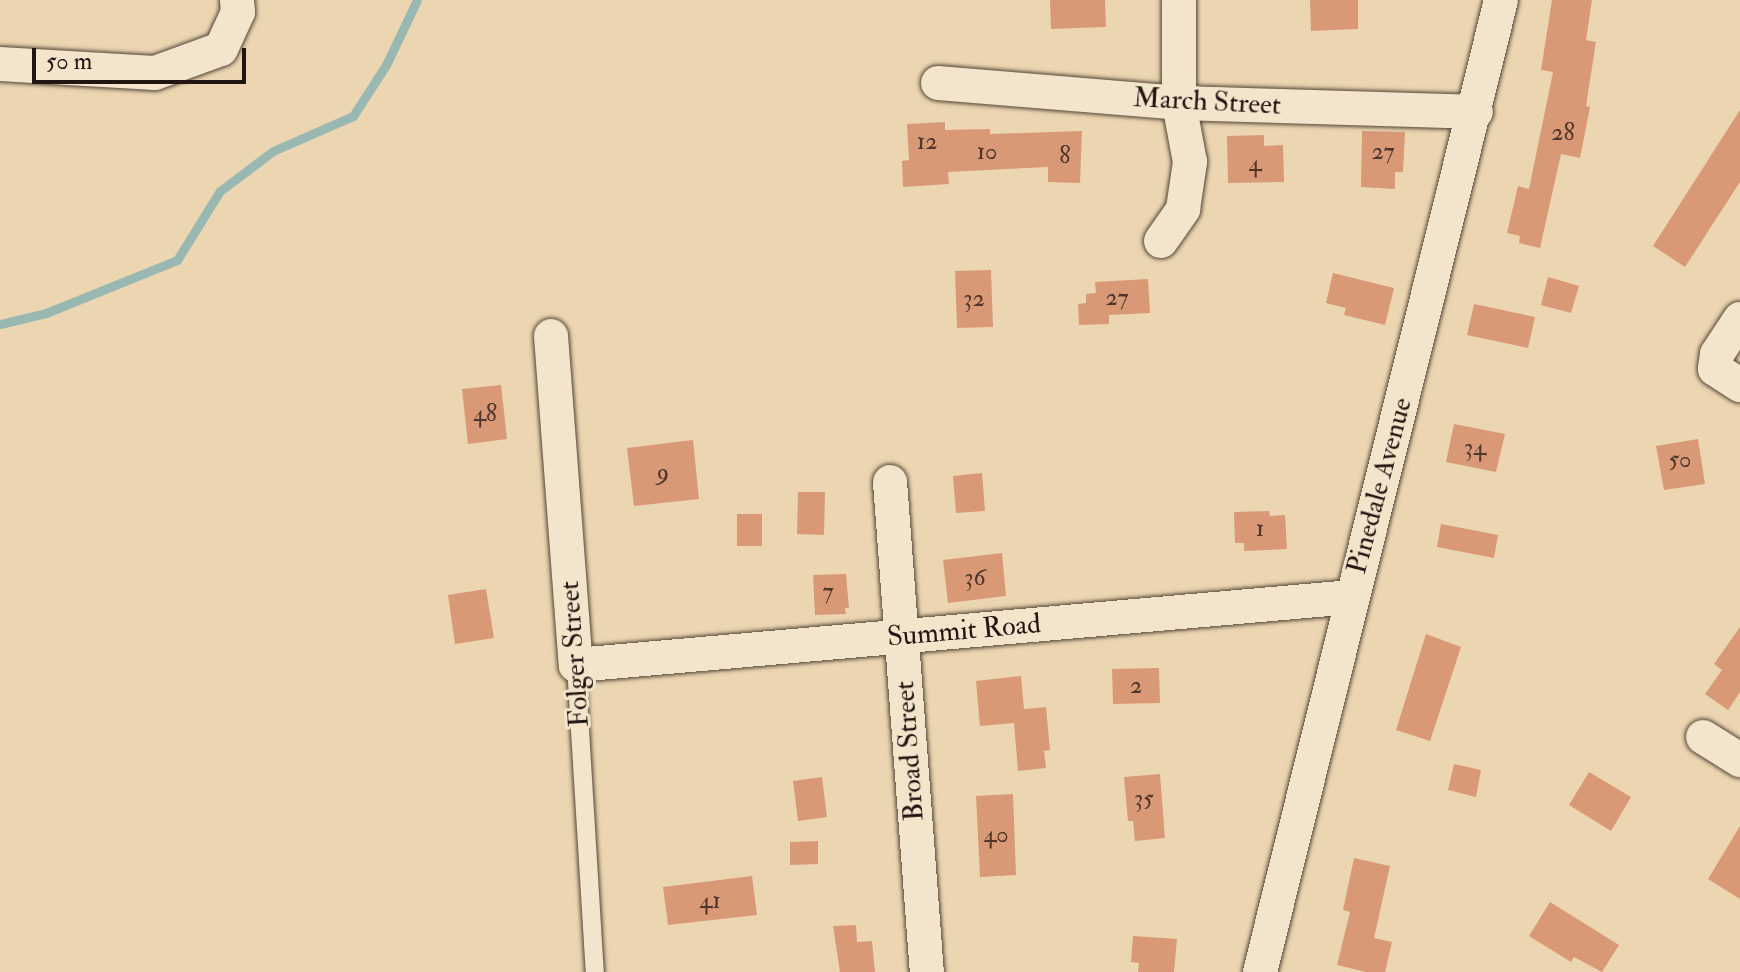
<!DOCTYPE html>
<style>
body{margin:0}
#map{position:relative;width:1740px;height:972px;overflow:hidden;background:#ecd6b1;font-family:"IM FELL Double Pica",serif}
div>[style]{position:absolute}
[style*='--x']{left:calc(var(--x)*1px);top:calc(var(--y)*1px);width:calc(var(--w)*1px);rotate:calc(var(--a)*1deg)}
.stream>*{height:9px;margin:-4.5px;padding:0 4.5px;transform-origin:4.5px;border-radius:4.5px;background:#9ab8b2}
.building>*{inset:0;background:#d99976}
.roads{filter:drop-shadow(0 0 2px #534538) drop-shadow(0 0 2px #534538)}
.service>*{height:18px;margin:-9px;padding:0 9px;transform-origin:9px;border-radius:9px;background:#f3e4cc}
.minor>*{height:34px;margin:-17px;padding:0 17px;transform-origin:17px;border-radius:17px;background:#f3e4cc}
span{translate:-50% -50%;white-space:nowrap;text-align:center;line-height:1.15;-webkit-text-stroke:6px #f3e4cc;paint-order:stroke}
.number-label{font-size:24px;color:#4e362a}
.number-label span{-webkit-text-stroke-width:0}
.street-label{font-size:28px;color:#201510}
.scale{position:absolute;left:32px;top:48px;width:214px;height:36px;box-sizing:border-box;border:4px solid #201510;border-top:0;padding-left:10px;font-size:24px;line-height:28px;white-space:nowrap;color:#201510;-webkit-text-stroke:6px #f3e4cc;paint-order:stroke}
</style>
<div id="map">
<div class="stream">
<div style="--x:0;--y:324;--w:47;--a:-13.4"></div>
<div style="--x:46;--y:313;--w:141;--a:-22"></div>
<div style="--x:177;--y:260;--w:81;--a:-58.1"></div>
<div style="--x:220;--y:191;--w:66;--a:-37"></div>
<div style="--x:273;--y:151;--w:87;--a:-23.6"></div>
<div style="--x:353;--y:116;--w:61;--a:-57.1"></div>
<div style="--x:386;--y:65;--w:72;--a:-64.5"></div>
</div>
<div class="building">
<div style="clip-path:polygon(1050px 0,1105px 0,1106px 27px,1051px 29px)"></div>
<div style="clip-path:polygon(1310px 0,1358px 0,1358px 29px,1311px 31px)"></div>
<div style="clip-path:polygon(1552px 0,1592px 0,1586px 40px,1596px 42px,1586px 106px,1590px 107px,1580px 158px,1561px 154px,1540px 248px,1519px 243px,1520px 236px,1507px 233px,1518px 186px,1529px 189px,1553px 72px,1541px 70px)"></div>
<div style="clip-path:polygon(1740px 110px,1740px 182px,1685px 267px,1653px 246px)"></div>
<div style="clip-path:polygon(945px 122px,945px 130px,990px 129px,990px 134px,1082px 131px,1080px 183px,1048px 182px,1048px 167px,948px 172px,949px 184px,903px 187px,902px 161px,909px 160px,907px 124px)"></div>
<div style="clip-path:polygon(1362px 131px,1405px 132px,1403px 172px,1395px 172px,1395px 189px,1361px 187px)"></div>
<div style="clip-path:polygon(1264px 135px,1264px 146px,1283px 145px,1284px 182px,1228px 183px,1227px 136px)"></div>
<div style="clip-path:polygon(991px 270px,993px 327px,957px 328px,955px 271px)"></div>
<div style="clip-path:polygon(1333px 273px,1394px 288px,1385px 325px,1344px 315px,1346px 308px,1326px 303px)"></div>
<div style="clip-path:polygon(1548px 277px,1579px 286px,1571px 313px,1541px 305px)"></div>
<div style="clip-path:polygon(1148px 279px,1150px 313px,1109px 315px,1109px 324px,1079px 325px,1078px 304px,1086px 303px,1086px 294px,1096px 293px,1095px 282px)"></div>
<div style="clip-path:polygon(1474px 304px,1535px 317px,1528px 348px,1467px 335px)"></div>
<div style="clip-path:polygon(501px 385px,507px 439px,468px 444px,462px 389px)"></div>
<div style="clip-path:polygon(1454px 424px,1505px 434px,1496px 472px,1446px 462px)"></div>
<div style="clip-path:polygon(1698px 439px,1705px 484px,1664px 490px,1656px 446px)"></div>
<div style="clip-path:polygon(693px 440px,699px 499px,634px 506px,627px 448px)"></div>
<div style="clip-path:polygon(982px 473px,985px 511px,956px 513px,953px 476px)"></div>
<div style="clip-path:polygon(798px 492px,825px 492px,824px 535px,797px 534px)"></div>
<div style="clip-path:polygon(1269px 511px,1270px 516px,1285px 515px,1287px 549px,1244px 551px,1244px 543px,1235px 543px,1234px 512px)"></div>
<div style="clip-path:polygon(737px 514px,762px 514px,762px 546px,737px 546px)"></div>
<div style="clip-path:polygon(1441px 524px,1498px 535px,1494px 558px,1437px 547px)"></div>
<div style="clip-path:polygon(1002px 553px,1006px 596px,948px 603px,943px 560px)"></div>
<div style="clip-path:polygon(846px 574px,849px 608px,845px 608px,846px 614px,815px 615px,813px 575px)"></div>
<div style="clip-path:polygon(486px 589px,494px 638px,455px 644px,448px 595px)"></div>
<div style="clip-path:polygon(1740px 627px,1740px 692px,1728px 710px,1705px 694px,1722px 670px,1714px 664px)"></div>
<div style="clip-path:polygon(1426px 634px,1461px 647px,1430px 741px,1396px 730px)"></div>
<div style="clip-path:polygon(1159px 668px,1160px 703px,1113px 704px,1112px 669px)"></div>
<div style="clip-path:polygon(1021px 676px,1024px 709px,1046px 707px,1050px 750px,1044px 751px,1046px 768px,1018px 771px,1014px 723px,980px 726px,976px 681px)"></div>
<div style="clip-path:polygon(1454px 764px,1481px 770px,1476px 797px,1448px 790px)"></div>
<div style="clip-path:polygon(1589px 772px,1631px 797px,1611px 831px,1569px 805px)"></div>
<div style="clip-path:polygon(1160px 774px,1165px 838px,1135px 841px,1133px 821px,1128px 821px,1124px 777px)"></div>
<div style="clip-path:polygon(822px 777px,827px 817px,798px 821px,793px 781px)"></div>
<div style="clip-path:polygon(1013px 794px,1016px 875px,980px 877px,976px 796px)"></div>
<div style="clip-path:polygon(1740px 826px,1740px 899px,1708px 879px)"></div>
<div style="clip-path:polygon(818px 841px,818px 864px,790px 865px,790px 842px)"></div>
<div style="clip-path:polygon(1354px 858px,1390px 866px,1374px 938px,1392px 942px,1385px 972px,1366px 972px,1337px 965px,1350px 912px,1343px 910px)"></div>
<div style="clip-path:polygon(752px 876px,757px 915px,668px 925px,663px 887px)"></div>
<div style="clip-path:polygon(1550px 902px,1619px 945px,1602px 972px,1574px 957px,1571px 962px,1529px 936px)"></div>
<div style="clip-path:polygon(856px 925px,857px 942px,872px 941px,875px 972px,840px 972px,833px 926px)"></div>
<div style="clip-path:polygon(1133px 936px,1177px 939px,1174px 972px,1138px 972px,1139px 963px,1131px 962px)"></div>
</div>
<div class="roads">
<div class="service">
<div style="--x:576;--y:665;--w:308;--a:86.5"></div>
</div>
<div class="minor">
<div style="--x:0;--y:64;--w:155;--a:3.3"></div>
<div style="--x:155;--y:73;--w:70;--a:-20"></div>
<div style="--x:221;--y:49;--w:41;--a:-65.3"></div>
<div style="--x:238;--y:12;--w:12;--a:-95"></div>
<div style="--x:938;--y:83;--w:242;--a:4.7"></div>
<div style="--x:1179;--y:103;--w:297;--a:1.7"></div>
<div style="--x:1161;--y:241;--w:39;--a:-55"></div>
<div style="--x:1183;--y:209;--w:48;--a:-81.5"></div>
<div style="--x:1190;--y:162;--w:60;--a:-100.6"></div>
<div style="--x:1179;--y:103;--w:103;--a:-90"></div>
<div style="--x:1740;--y:319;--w:42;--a:123.3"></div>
<div style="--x:1717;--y:354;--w:15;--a:98"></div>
<div style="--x:1715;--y:369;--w:30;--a:33"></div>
<div style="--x:551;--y:336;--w:330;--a:85.7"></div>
<div style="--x:576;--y:665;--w:778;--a:-5.01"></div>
<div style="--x:890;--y:482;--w:491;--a:85.7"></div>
<div style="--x:1703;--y:737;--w:44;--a:31.9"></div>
<div style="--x:1260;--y:972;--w:1001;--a:-76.07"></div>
</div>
</div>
<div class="number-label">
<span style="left:1563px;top:133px">28</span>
<span style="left:927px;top:142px">12</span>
<span style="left:987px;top:152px">10</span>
<span style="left:1383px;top:152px">27</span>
<span style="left:1065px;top:156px">8</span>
<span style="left:1255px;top:164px">4</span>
<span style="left:1117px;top:298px">27</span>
<span style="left:974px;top:299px">32</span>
<span style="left:485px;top:414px">48</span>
<span style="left:1475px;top:448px">34</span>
<span style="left:1680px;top:460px">50</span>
<span style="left:663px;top:473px">9</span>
<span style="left:1260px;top:529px">1</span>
<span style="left:975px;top:578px">36</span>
<span style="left:828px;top:592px">7</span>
<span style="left:1136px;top:686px">2</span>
<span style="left:1144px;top:799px">35</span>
<span style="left:996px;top:835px">40</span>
<span style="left:710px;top:901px">41</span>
</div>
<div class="street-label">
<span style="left:1207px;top:102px;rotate:3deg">March Street</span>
<span style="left:1380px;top:486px;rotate:-75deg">Pinedale Avenue</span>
<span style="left:964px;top:631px;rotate:-5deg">Summit Road</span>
<span style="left:575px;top:654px;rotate:-94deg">Folger Street</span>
<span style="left:910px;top:751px;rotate:-94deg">Broad Street</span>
</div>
<div class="scale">50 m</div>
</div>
